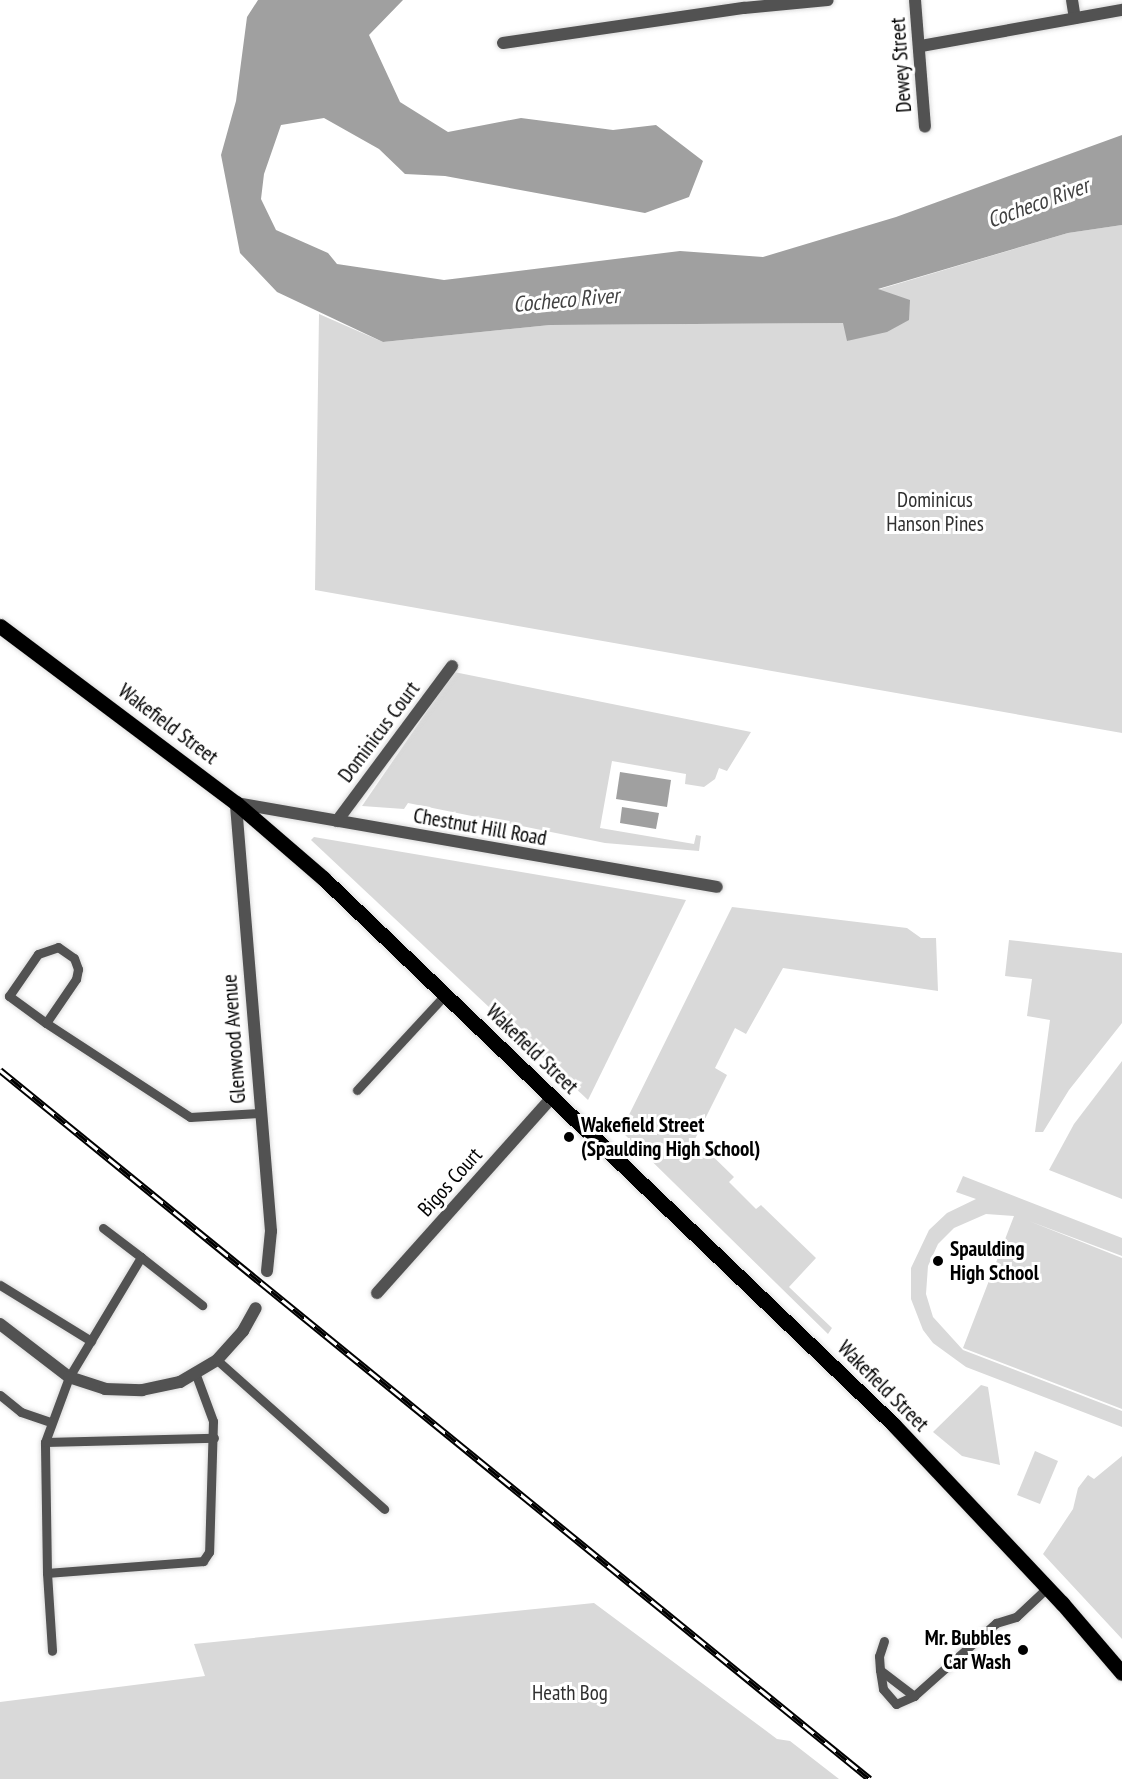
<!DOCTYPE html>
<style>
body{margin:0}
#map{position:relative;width:1122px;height:1779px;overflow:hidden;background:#fff;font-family:"PT Sans Narrow",sans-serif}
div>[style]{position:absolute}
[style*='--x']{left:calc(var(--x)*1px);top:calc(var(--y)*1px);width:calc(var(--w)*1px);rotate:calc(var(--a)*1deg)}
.green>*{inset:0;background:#d9d9d9}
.water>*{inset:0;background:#a0a0a0}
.roads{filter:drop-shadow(0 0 2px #dbdbdb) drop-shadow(0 0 2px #dbdbdb)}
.service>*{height:9px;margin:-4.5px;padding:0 4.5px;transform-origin:4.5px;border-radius:4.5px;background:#525252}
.minor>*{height:12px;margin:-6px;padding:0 6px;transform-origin:6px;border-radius:6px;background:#525252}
.primary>*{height:15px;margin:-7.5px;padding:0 7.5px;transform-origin:7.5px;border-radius:7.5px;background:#000}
.rail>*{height:7px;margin-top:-3.5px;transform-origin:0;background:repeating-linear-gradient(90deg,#fff 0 14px,#000 0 28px);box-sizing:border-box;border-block:2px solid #000}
.dots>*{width:16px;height:16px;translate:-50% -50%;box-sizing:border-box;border:3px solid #fff;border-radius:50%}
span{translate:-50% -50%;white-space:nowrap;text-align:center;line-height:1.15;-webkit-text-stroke:6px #fff;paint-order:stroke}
.street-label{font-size:21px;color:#000}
.park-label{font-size:21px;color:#303030}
.poi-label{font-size:21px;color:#000;font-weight:700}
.left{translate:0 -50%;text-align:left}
.right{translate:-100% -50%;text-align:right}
.water-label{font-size:22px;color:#414141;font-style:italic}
</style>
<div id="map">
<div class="green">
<div style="clip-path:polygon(1122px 225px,1122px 733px,315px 590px,319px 314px,383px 342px,550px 325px,844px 323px,848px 341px,877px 290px,1068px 233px)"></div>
<div style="clip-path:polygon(454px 672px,751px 732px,727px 771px,719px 768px,715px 779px,704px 787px,685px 784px,686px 774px,612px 761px,600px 828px,694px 844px,696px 835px,701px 836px,699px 851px,605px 843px,408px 803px,404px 809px,362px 806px)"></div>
<div style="clip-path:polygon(314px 837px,686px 900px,588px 1100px,311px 840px)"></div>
<div style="clip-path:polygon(732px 907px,907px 928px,921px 938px,936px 938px,938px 991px,783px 968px,746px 1034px,735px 1028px,715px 1068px,727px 1075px,695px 1139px,734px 1177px,729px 1182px,756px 1209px,761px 1205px,816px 1258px,789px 1287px,832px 1328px,828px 1334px,621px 1131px)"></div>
<div style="clip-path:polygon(1009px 940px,1122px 953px,1122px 1023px,1069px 1090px,1043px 1132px,1035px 1132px,1050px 1020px,1027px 1016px,1032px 979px,1005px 976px)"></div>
<div style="clip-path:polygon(1122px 1061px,1122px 1199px,1049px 1170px,1074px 1124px)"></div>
<div style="clip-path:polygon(963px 1176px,1122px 1238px,1122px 1256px,1029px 1221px,1122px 1258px,1122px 1409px,963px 1348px,1014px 1216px,986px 1214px,954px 1228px,938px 1244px,928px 1266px,926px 1294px,933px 1317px,963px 1350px,1122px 1411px,1122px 1427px,966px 1367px,933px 1343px,923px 1330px,911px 1299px,911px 1268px,929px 1230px,947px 1213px,976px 1199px,956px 1192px)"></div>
<div style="clip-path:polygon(981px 1385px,988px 1387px,1000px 1465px,962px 1456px,933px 1432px)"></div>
<div style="clip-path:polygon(1035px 1451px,1058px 1461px,1040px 1504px,1017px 1495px)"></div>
<div style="clip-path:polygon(1122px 1456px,1122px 1639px,1043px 1554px,1073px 1509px,1078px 1488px,1088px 1475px,1094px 1479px)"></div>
<div style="clip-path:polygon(594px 1603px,777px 1739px,790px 1741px,839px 1779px,0 1779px,0 1702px,205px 1676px,194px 1644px)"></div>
</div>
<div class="water">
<div style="clip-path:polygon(258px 0,403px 0,369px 35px,400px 102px,448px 132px,521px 118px,613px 130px,656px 125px,703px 161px,689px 197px,645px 213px,445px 176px,405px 174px,379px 149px,324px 118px,281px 125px,264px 174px,261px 199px,276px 230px,328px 253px,337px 264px,444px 280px,680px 251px,763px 257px,896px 217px,1122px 135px,1122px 225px,1068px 233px,878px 289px,910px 300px,909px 320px,887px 332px,847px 341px,843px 323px,550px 325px,383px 342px,277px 292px,240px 253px,221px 155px,236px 101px,247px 17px)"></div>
<div style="clip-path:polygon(620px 772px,671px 780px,667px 807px,616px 799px)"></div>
<div style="clip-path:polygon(622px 807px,659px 813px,656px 829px,620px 823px)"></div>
</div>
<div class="roads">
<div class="service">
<div style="--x:46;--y:1023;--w:46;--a:-143.9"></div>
<div style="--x:9;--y:996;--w:51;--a:-55.4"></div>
<div style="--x:38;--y:954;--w:21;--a:-19"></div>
<div style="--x:58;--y:947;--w:19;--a:35"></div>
<div style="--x:74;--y:958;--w:12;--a:70"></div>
<div style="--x:78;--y:969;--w:10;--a:101"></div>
<div style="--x:76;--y:979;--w:53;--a:124.3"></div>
<div style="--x:46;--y:1023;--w:172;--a:33.1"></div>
<div style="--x:190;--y:1117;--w:69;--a:-3.3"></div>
<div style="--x:357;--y:1090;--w:129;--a:-47.2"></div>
<div style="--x:103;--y:1228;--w:48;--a:37.3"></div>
<div style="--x:0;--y:1285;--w:107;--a:31.6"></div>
<div style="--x:217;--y:1360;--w:224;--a:41.7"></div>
<div style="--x:196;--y:1375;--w:49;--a:69.7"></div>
<div style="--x:213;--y:1421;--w:131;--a:91.7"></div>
<div style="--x:209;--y:1552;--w:11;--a:124"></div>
<div style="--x:203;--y:1561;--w:156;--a:175.6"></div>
<div style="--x:47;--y:1573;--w:131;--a:-90.9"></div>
<div style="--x:45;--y:1442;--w:69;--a:-69.7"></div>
<div style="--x:69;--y:1377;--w:140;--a:-59"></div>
<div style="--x:141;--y:1257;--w:78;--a:38.2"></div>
<div style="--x:0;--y:1395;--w:27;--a:39"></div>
<div style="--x:21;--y:1412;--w:31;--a:19"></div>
<div style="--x:45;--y:1442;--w:169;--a:-1.4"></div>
<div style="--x:47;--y:1573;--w:78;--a:86.3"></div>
<div style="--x:884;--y:1641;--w:16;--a:108"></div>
<div style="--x:879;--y:1656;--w:14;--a:86"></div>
<div style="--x:880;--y:1670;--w:43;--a:37.4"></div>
<div style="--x:914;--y:1696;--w:110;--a:-41.7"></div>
<div style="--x:996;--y:1623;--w:21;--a:-17"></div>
<div style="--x:1016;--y:1617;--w:42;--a:-43.1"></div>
<div style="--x:880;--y:1670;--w:19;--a:81"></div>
<div style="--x:883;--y:1689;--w:20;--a:49"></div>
<div style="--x:896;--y:1704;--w:20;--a:-24"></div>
</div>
<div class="minor">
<div style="--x:915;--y:0;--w:127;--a:85.5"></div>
<div style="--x:1072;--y:0;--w:18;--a:81"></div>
<div style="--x:503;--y:43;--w:244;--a:-8.3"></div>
<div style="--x:744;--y:8;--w:84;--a:-5.4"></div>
<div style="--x:921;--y:46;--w:204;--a:-10.2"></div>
<div style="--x:337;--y:821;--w:193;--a:-53.4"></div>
<div style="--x:267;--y:1271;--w:40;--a:-84.3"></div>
<div style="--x:271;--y:1231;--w:429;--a:-94.7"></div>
<div style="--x:236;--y:803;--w:488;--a:9.9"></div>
<div style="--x:377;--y:1293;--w:263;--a:-48.2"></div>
<div style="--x:0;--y:1324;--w:87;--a:37.5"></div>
<div style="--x:69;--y:1377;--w:38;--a:18"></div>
<div style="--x:105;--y:1389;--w:37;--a:2"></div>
<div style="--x:142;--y:1390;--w:39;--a:-12"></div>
<div style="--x:180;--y:1382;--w:43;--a:-30.7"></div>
<div style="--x:217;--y:1360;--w:39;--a:-48"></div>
<div style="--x:243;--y:1331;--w:26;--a:-61"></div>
</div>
<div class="primary">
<div style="--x:0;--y:626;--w:295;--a:36.9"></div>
<div style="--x:236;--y:803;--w:115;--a:40.8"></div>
<div style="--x:323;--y:878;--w:791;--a:43.77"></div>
<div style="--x:894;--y:1425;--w:245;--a:46.7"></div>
<div style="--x:1062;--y:1603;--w:92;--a:49.4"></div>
</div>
</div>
<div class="rail">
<div style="--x:0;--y:1070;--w:1122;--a:39.18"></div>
</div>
<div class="dots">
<div style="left:569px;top:1137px;background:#000"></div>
<div style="left:938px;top:1261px;background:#000"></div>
<div style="left:1023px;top:1650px;background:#000"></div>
</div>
<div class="street-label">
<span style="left:901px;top:65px;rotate:-94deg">Dewey Street</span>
<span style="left:168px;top:724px;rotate:37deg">Wakefield Street</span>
<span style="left:379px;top:732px;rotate:-53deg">Dominicus Court</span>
<span style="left:480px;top:827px;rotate:10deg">Chestnut Hill Road</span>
<span style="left:234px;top:1039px;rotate:-94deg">Glenwood Avenue</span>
<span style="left:532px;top:1049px;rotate:44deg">Wakefield Street</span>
<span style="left:450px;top:1182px;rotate:-48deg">Bigos Court</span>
<span style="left:883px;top:1386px;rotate:45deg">Wakefield Street</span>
</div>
<div class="park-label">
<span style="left:935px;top:512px">Dominicus<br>Hanson Pines</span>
<span style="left:570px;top:1693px">Heath Bog</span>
</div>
<div class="poi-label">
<span class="left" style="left:581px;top:1137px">Wakefield Street<br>(Spaulding High School)</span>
<span class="left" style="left:950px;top:1261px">Spaulding<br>High School</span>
<span class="right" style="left:1011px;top:1650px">Mr. Bubbles<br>Car Wash</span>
</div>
<div class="water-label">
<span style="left:1038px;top:203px;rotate:-20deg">Cocheco River</span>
<span style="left:566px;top:300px;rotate:-5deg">Cocheco River</span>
</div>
</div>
